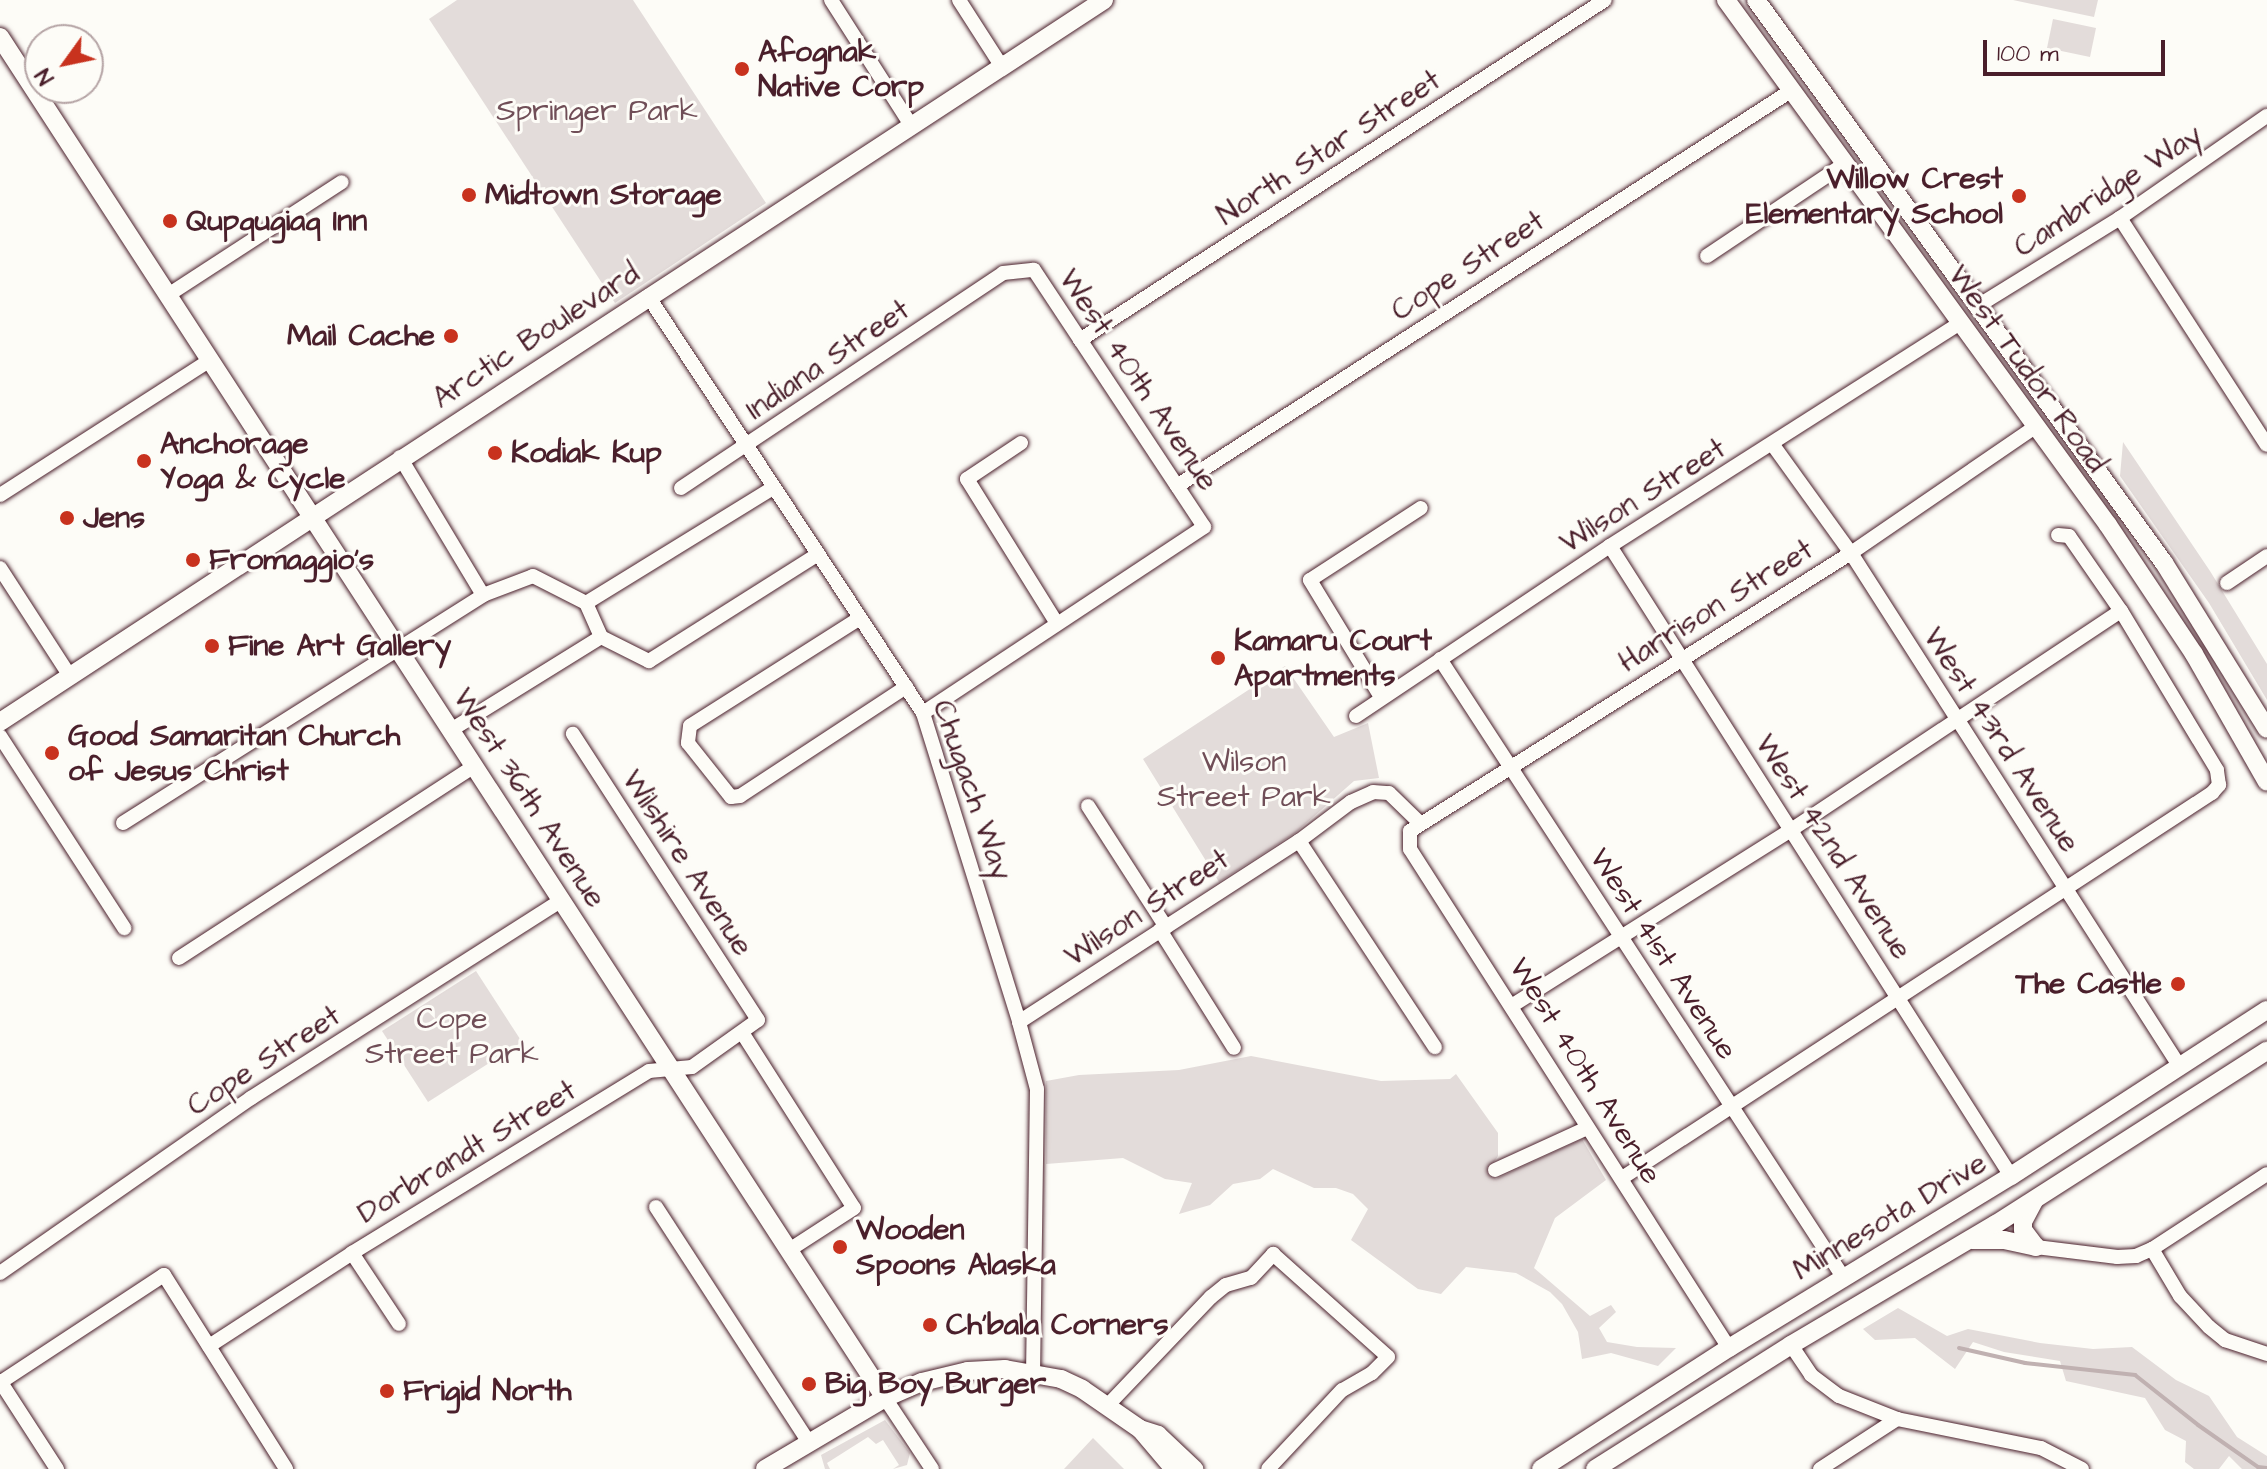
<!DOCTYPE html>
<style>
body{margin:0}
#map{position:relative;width:2267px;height:1469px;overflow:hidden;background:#fdfcf7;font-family:"Architects Daughter",sans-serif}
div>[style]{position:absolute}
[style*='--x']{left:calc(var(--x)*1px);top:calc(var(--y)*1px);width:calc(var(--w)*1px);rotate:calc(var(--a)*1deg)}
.green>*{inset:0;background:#e3dcda}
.stream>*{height:4px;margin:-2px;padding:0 2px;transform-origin:2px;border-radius:2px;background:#c0b1b1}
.roads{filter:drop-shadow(0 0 2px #4a1f2b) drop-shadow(0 0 2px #4a1f2b)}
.minor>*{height:14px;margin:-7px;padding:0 7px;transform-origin:7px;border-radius:7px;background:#fdfcf7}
.major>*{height:18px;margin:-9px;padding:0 9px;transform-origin:9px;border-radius:9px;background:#fdfcf7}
.dots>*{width:22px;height:22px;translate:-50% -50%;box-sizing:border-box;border:4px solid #fdfcf7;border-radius:50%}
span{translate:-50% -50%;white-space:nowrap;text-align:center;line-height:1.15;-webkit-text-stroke:6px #fdfcf7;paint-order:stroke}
.poi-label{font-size:30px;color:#4a1f2b;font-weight:700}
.left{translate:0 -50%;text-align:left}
.right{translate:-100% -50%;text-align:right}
.park-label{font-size:30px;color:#704e57}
.street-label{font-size:30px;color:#4a1f2b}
.north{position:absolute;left:24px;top:24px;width:80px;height:80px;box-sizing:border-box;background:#fdfcf7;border:2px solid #b5a4a5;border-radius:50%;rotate:237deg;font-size:22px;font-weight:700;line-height:32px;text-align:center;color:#4a1f2b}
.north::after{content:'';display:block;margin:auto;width:28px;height:36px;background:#c8321e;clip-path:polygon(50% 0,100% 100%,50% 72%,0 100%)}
.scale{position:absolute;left:1983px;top:40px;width:182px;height:36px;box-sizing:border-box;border:4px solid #4a1f2b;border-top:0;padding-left:10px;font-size:24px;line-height:28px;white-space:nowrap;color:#4a1f2b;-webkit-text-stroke:6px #fdfcf7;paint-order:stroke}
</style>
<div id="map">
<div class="green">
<div style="clip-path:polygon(457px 0,633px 0,766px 203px,615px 303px,429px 19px)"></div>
<div style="clip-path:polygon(2013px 0,2098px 0,2094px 17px)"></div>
<div style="clip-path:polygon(2053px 19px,2096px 28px,2090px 57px,2047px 48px)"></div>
<div style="clip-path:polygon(2123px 442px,2210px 571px,2267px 664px,2267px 700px,2209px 603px,2120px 476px)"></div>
<div style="clip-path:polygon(1285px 666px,1334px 737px,1368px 723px,1379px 778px,1354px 781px,1295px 833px,1219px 882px,1143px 759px)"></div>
<div style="clip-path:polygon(476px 971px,522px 1042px,428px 1102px,382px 1031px)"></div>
<div style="clip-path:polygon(1251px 1056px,1381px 1081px,1450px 1079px,1456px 1074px,1498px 1133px,1498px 1156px,1488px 1171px,1496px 1179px,1582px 1139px,1606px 1180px,1555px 1218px,1534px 1268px,1590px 1316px,1611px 1305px,1616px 1312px,1599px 1328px,1607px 1342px,1637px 1347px,1676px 1348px,1658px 1366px,1611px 1353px,1582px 1359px,1578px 1332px,1562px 1304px,1550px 1292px,1516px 1273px,1466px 1267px,1441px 1294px,1418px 1289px,1351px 1240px,1368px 1209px,1353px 1194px,1336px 1188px,1314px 1188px,1273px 1169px,1260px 1179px,1233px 1184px,1210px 1205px,1179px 1214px,1192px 1183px,1165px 1179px,1123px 1158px,1046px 1164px,1046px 1081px,1079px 1075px,1179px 1070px)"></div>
<div style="clip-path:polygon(1898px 1308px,1947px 1336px,1968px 1329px,2040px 1343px,2093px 1349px,2132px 1347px,2176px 1380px,2209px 1396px,2237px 1437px,2267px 1456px,2267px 1469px,2242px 1469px,2229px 1456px,2219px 1469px,2194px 1469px,2185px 1462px,2186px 1441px,2165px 1430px,2145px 1398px,2066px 1381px,2060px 1361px,2004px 1352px,1973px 1342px,1955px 1369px,1915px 1338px,1875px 1340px,1863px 1329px)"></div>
<div style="clip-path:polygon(885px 1420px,910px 1453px,907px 1465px,893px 1469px,899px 1465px,883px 1440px,876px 1444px,868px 1437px,827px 1463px,830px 1469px,825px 1469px,821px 1455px)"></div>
<div style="clip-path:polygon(1093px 1438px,1124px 1469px,1064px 1469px)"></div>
</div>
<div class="stream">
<div style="--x:1959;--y:1348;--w:68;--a:12.8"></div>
<div style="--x:2025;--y:1363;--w:111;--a:6.2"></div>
<div style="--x:2135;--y:1375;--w:80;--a:38.4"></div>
<div style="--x:2198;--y:1425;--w:73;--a:35"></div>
<div style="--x:2258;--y:1467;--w:9;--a:6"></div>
</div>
<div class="roads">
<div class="minor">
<div style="--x:831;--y:0;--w:148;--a:57.4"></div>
<div style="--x:959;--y:0;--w:80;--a:57.3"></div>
<div style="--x:2120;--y:218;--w:270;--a:57.1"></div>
<div style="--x:1707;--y:256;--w:164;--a:-33.8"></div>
<div style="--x:168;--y:295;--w:207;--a:-33"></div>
<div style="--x:648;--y:296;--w:500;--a:56.6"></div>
<div style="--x:923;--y:713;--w:324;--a:72.7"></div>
<div style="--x:1019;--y:1022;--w:69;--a:75"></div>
<div style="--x:1037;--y:1089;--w:283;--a:90.8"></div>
<div style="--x:1976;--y:307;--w:169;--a:-31.7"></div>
<div style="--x:2120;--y:218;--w:179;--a:-34.8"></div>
<div style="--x:1080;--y:340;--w:625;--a:-32.93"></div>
<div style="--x:1021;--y:443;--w:65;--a:146.3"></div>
<div style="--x:967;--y:479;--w:168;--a:58.1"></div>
<div style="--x:1773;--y:445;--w:133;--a:54.2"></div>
<div style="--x:1851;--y:553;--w:610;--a:57.38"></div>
<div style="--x:400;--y:457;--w:161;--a:59"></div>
<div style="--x:1177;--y:486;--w:728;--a:-32.77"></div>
<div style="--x:681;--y:488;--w:387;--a:-33.7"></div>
<div style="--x:1003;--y:273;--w:31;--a:-6"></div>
<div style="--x:1034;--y:270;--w:308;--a:56.5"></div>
<div style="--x:1204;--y:527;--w:337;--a:146.5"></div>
<div style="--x:0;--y:495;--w:250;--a:-32.7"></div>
<div style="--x:1610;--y:546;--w:747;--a:57.52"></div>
<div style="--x:0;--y:568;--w:129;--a:57.1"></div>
<div style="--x:2227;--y:583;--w:48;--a:-34"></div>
<div style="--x:586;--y:603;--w:220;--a:-31.6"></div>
<div style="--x:860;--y:618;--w:201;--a:147.6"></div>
<div style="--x:690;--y:726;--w:17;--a:97"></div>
<div style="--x:688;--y:743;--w:69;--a:51.5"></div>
<div style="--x:731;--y:797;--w:9;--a:-6"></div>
<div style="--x:740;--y:796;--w:199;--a:-33.3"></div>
<div style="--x:1440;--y:659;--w:738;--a:56.89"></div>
<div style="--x:1381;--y:697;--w:137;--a:-121.3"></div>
<div style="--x:1310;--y:580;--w:132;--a:-33"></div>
<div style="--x:1356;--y:716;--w:306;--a:-33.8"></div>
<div style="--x:1610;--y:546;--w:414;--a:-32.5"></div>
<div style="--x:451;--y:730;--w:176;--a:-31.8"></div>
<div style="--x:601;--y:637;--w:54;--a:26.6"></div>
<div style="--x:649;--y:661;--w:200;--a:-32.3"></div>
<div style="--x:0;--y:736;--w:229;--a:57.1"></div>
<div style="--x:1088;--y:806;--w:144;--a:57.2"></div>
<div style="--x:123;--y:823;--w:426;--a:-32.3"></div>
<div style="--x:483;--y:595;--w:53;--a:-20.8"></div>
<div style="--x:533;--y:576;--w:59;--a:27"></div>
<div style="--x:586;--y:603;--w:37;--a:66"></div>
<div style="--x:1299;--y:841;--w:247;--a:56.6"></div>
<div style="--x:1160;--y:930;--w:139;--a:57.9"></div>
<div style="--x:179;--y:958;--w:353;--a:-33"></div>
<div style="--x:1513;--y:1005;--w:328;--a:-32.2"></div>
<div style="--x:1791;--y:830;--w:396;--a:-33.6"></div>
<div style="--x:1019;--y:1022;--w:333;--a:-32.9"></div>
<div style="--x:1299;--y:841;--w:65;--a:-36.9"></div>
<div style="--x:1351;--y:802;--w:24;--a:-24"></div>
<div style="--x:1373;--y:792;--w:16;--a:4"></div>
<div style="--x:1389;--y:793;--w:43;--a:44.1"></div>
<div style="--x:743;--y:1034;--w:206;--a:57.5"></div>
<div style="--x:854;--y:1208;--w:77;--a:147.1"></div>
<div style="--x:1495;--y:1170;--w:101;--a:-24.5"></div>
<div style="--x:1622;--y:1178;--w:705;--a:-33.13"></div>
<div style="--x:2212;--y:793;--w:11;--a:-49"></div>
<div style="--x:2219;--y:785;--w:15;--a:-98"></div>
<div style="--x:2217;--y:770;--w:186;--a:-121.1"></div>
<div style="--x:2121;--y:611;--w:91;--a:-124.7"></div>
<div style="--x:2069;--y:536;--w:11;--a:-175"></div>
<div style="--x:656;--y:1207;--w:281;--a:57"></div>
<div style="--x:2036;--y:1247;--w:82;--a:7"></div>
<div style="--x:2117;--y:1257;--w:19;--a:-3"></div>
<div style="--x:2136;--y:1256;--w:17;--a:-24"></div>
<div style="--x:2152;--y:1249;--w:55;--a:59.2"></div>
<div style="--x:2180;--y:1296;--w:42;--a:46.9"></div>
<div style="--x:2209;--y:1327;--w:21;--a:39"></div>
<div style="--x:2225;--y:1340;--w:44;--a:18.4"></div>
<div style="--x:2152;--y:1249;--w:137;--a:-33.1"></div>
<div style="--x:352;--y:1253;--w:85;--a:56.5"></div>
<div style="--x:0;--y:1273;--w:306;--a:-34.9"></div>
<div style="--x:251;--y:1098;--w:369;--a:-32.5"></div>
<div style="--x:1791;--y:1345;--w:36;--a:56"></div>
<div style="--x:1811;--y:1375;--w:35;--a:37"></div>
<div style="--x:1839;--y:1396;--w:62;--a:21.6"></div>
<div style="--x:1897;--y:1419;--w:147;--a:11.4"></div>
<div style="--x:2041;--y:1448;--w:46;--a:27.1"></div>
<div style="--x:209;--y:1346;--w:171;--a:-33"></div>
<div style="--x:352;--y:1253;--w:348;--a:-31.5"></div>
<div style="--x:649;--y:1071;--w:43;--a:-5.3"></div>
<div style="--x:692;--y:1067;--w:81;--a:-35.5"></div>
<div style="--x:758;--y:1020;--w:341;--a:-122.9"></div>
<div style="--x:1729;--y:1348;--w:592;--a:-122.59"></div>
<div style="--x:1410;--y:849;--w:18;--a:-90"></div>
<div style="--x:1410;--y:831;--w:521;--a:-32.23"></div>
<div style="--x:1851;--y:553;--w:223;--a:-34.4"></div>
<div style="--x:0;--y:1381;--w:105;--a:57.1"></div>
<div style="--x:1;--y:1382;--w:195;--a:-33.3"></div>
<div style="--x:164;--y:1275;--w:229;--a:57.8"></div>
<div style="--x:885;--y:1398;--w:85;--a:56.5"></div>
<div style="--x:1108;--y:1405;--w:149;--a:-46.4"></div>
<div style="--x:1211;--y:1297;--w:19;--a:-39"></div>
<div style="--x:1226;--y:1285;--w:26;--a:-16"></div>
<div style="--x:1251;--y:1278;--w:33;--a:-47"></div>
<div style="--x:1273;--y:1254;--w:154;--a:41.8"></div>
<div style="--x:1388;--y:1357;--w:23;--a:135"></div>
<div style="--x:1372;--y:1373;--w:34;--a:150"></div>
<div style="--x:1342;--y:1390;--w:108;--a:133.1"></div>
<div style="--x:1820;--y:1469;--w:92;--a:-33"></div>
</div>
<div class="major">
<div style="--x:1726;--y:0;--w:649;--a:53.96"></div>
<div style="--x:2108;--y:525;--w:155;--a:56.3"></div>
<div style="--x:2194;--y:654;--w:147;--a:60.3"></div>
<div style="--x:1756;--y:0;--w:695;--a:54.07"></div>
<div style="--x:2164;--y:563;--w:195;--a:58.2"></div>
<div style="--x:0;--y:37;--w:1623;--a:56.97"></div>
<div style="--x:0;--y:722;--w:1319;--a:-33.18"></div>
<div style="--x:2034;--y:1201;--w:24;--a:118"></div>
<div style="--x:2023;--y:1222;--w:8;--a:90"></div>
<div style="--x:2023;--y:1230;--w:21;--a:53"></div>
<div style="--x:1972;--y:1240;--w:32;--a:0"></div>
<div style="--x:2004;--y:1240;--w:33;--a:12"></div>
<div style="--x:1140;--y:1429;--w:19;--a:18"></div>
<div style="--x:1158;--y:1435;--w:50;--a:43.4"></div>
<div style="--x:765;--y:1469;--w:139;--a:-30.6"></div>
<div style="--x:885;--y:1398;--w:40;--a:-23.4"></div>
<div style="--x:922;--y:1382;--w:47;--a:-13.4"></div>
<div style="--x:968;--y:1371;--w:37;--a:-3"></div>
<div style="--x:1005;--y:1369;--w:57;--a:10.1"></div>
<div style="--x:1061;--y:1379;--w:23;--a:25"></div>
<div style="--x:1082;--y:1389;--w:70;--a:34.6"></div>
<div style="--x:1140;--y:1429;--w:52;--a:49.6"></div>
<div style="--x:1541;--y:1469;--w:224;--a:-32.8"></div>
<div style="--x:1729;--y:1348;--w:330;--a:-31.4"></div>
<div style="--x:2011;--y:1176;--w:305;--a:-33"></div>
<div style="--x:1595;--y:1469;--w:232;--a:-32.3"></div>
<div style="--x:1791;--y:1345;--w:238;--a:-30.6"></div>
<div style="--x:1996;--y:1224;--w:322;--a:-32.6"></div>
</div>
</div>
<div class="dots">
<div style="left:742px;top:69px;background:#c8321e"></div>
<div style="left:469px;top:195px;background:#c8321e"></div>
<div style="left:2019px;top:196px;background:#c8321e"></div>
<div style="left:170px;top:221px;background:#c8321e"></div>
<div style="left:451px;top:336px;background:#c8321e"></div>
<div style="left:495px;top:453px;background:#c8321e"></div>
<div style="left:144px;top:461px;background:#c8321e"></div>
<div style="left:67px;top:518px;background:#c8321e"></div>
<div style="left:193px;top:560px;background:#c8321e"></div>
<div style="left:212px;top:646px;background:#c8321e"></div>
<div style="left:1218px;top:658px;background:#c8321e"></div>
<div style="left:52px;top:753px;background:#c8321e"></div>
<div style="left:2178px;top:984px;background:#c8321e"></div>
<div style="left:840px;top:1247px;background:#c8321e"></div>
<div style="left:930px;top:1325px;background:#c8321e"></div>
<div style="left:809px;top:1384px;background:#c8321e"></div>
<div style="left:387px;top:1391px;background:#c8321e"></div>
</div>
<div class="poi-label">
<span class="left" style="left:758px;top:69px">Afognak<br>Native Corp</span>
<span class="right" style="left:2003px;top:196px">Willow Crest<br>Elementary School</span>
<span class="left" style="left:485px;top:195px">Midtown Storage</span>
<span class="left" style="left:186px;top:221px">Qupqugiaq Inn</span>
<span class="right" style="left:435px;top:336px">Mail Cache</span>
<span class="left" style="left:160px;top:461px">Anchorage<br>Yoga &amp; Cycle</span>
<span class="left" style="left:511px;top:453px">Kodiak Kup</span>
<span class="left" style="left:83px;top:518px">Jens</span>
<span class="left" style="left:209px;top:560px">Fromaggio's</span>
<span class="left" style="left:1234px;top:658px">Kamaru Court<br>Apartments</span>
<span class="left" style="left:228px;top:646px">Fine Art Gallery</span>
<span class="left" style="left:68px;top:753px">Good Samaritan Church<br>of Jesus Christ</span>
<span class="right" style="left:2162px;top:984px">The Castle</span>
<span class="left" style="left:856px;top:1247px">Wooden<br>Spoons Alaska</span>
<span class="left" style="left:946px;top:1325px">Ch'bala Corners</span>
<span class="left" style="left:825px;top:1384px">Big Boy Burger</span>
<span class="left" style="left:403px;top:1391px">Frigid North</span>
</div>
<div class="park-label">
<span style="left:597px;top:111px">Springer Park</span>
<span style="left:1244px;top:779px">Wilson<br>Street Park</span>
<span style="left:452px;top:1036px">Cope<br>Street Park</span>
</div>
<div class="street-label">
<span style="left:1329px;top:148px;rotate:-33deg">North Star Street</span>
<span style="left:2108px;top:191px;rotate:-33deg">Cambridge Way</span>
<span style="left:1468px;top:266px;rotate:-33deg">Cope Street</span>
<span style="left:536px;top:336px;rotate:-33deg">Arctic Boulevard</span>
<span style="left:828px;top:360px;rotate:-34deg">Indiana Street</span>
<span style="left:2027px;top:369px;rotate:54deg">West Tudor Road</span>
<span style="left:1138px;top:380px;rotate:56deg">West 40th Avenue</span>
<span style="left:1643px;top:496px;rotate:-32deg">Wilson Street</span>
<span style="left:1716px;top:606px;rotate:-32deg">Harrison Street</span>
<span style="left:2001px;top:740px;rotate:57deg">West 43rd Avenue</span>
<span style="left:972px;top:790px;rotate:71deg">Chugach Way</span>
<span style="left:529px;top:798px;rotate:57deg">West 36th Avenue</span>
<span style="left:1833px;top:847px;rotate:57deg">West 42nd Avenue</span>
<span style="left:687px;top:863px;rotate:57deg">Wilshire Avenue</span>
<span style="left:1147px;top:908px;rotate:-33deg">Wilson Street</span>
<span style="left:1663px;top:954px;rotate:57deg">West 41st Avenue</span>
<span style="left:264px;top:1061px;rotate:-33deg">Cope Street</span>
<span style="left:1585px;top:1071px;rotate:58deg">West 40th Avenue</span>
<span style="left:467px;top:1152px;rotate:-31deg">Dorbrandt Street</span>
<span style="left:1890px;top:1217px;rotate:-31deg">Minnesota Drive</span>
</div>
<div class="north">N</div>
<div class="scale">100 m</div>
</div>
